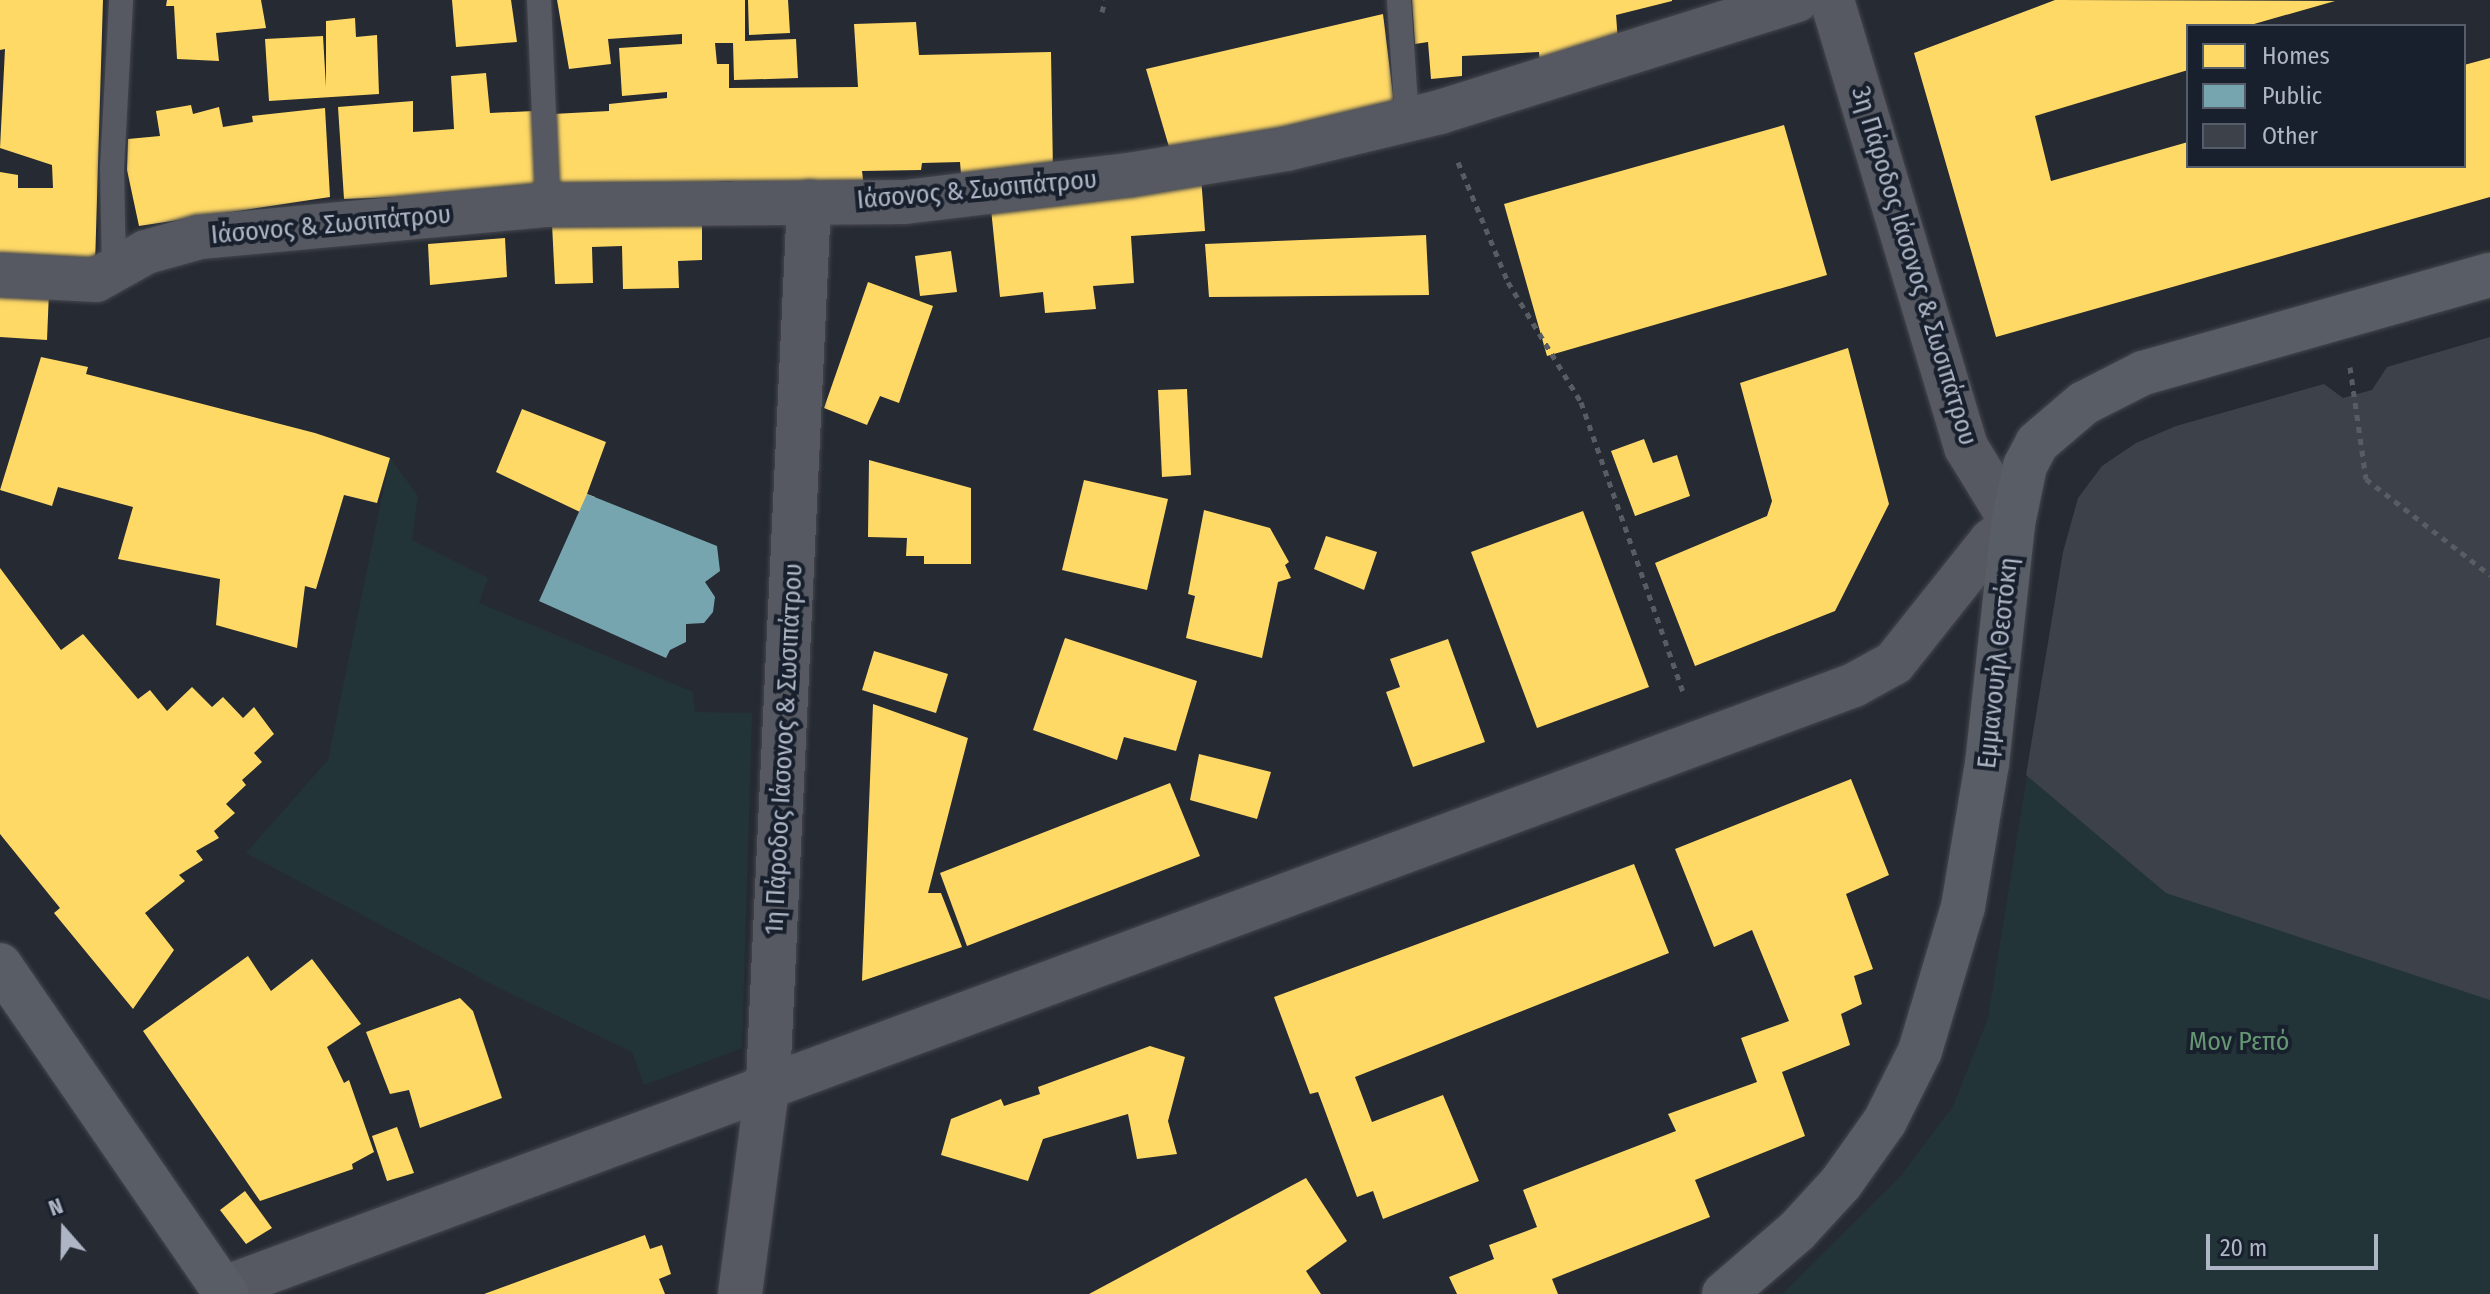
<!DOCTYPE html>
<meta charset="utf-8">
<style>
body{margin:0}
#map{position:relative;width:2490px;height:1294px;overflow:hidden;background:#262a32;font-family:"Fira Sans Condensed",sans-serif}
div>[style]{position:absolute}
[style*='--x']{left:calc(var(--x)*1px);top:calc(var(--y)*1px);width:calc(var(--w)*1px);rotate:calc(var(--a)*1deg)}
.green>*{inset:0;background:#233438}
.homes>*{inset:0;background:#ffd966}
.round{border-radius:50%}
.public>*{inset:0;background:#76a5af}
.building>*{inset:0;background:#3d4149}
.path>*{height:5px;margin-top:-2.5px;transform-origin:0;background:repeating-linear-gradient(90deg,#585d64 0 6px,transparent 0 12px)}
.roads{filter:drop-shadow(0 0 2px #44464d) drop-shadow(0 0 2px #44464d)}
.lane>*{height:24px;margin:-12px;padding:0 12px;transform-origin:12px;border-radius:12px;background:#565961}
.street>*{height:44px;margin:-22px;padding:0 22px;transform-origin:22px;border-radius:22px;background:#565961}
.secondary>*{height:44px;margin:-22px;padding:0 22px;transform-origin:22px;border-radius:22px;background:#595d66}
span{translate:-50% -50%;white-space:nowrap;text-align:center;line-height:1.15;-webkit-text-stroke:8px #19202d;paint-order:stroke}
.street-label{font-size:26px;color:#aeb5c5}
.park-label{font-size:26px;color:#659573}
.legend{position:absolute;left:2186px;top:24px;width:280px;height:144px;box-sizing:border-box;background:#19202d;border:2px solid #555c6a;margin:0;padding:10px 14px;list-style:none;font-size:24px;color:#aeb5c5}
.legend li{display:flex;align-items:center;gap:16px;height:40px}
.legend b{width:40px;border:2px solid #555c6a}
.north{position:absolute;left:24px;top:1190px;width:80px;height:80px;-webkit-text-stroke:6px #19202d;paint-order:stroke;rotate:340deg;font-size:22px;font-weight:700;line-height:32px;text-align:center;color:#aeb5c5}
.north::after{content:'';display:block;margin:auto;width:28px;height:36px;background:#aeb5c5;clip-path:polygon(50% 0,100% 100%,50% 72%,0 100%)}
.scale{position:absolute;left:2206px;top:1234px;width:172px;height:36px;box-sizing:border-box;border:4px solid #aeb5c5;border-top:0;padding-left:10px;font-size:24px;line-height:28px;white-space:nowrap;color:#aeb5c5;-webkit-text-stroke:6px #19202d;paint-order:stroke}
</style>
<div id="map">
<div class="green">
<div style="clip-path:polygon(2490px 338px,2490px 1294px,1782px 1294px,1899px 1178px,1953px 1106px,1988px 1018px,2063px 552px,2102px 466px,2136px 443px,2176px 426px,2324px 384px,2343px 398px,2372px 390px,2387px 367px)"></div>
<div style="clip-path:polygon(390px 458px,418px 496px,412px 540px,488px 578px,479px 603px,693px 692px,695px 712px,752px 713px,742px 1048px,644px 1085px,632px 1052px,497px 987px,246px 853px,328px 760px)"></div>
</div>
<div class="homes">
<div style="clip-path:polygon(0 0,103px 0,95px 265px,0 256px,0 172px,18px 175px,18px 188px,53px 188px,52px 165px,0 148px,5px 49px,0 50px)"></div>
<div style="clip-path:polygon(167px 0,261px 0,266px 28px,216px 33px,219px 61px,177px 59px,174px 6px,166px 6px)"></div>
<div style="clip-path:polygon(452px 0,511px 0,517px 42px,456px 47px)"></div>
<div style="clip-path:polygon(557px 0,745px 0,745px 41px,796px 39px,798px 78px,734px 80px,733px 43px,715px 43px,717px 64px,729px 64px,729px 88px,858px 87px,854px 24px,916px 22px,919px 55px,1051px 52px,1053px 172px,961px 174px,960px 162px,922px 163px,921px 170px,862px 171px,864px 187px,733px 188px,732px 181px,556px 190px,553px 114px,609px 111px,609px 104px,667px 98px,667px 92px,622px 96px,619px 48px,682px 44px,682px 34px,608px 39px,611px 64px,569px 69px)"></div>
<div style="clip-path:polygon(748px 0,788px 0,790px 33px,749px 35px)"></div>
<div style="clip-path:polygon(1412px 0,1672px 0,1672px 1px,1616px 15px,1618px 42px,1540px 66px,1539px 52px,1462px 56px,1462px 76px,1431px 79px,1428px 42px,1415px 44px)"></div>
<div style="clip-path:polygon(2055px 0,2335px 1px,2247px 26px,2188px 26px,2188px 70px,2035px 116px,2051px 181px,2188px 142px,2188px 166px,2464px 166px,2464px 65px,2490px 58px,2490px 197px,1996px 337px,1914px 53px)"></div>
<div style="clip-path:polygon(1383px 14px,1394px 103px,1172px 157px,1146px 69px)"></div>
<div style="clip-path:polygon(355px 18px,356px 37px,377px 35px,379px 94px,269px 101px,265px 39px,323px 36px,326px 87px,326px 21px)"></div>
<div style="clip-path:polygon(486px 73px,490px 113px,534px 111px,537px 192px,344px 199px,338px 107px,413px 101px,413px 132px,454px 129px,451px 76px)"></div>
<div style="clip-path:polygon(191px 105px,193px 114px,219px 107px,223px 127px,253px 122px,252px 116px,325px 108px,330px 197px,139px 226px,127px 170px,128px 139px,160px 136px,156px 111px)"></div>
<div style="clip-path:polygon(1784px 125px,1827px 275px,1547px 356px,1504px 204px)"></div>
<div style="clip-path:polygon(1201px 176px,1205px 231px,1131px 236px,1134px 283px,1093px 286px,1096px 309px,1045px 313px,1043px 292px,1000px 297px,991px 209px)"></div>
<div style="clip-path:polygon(702px 217px,702px 260px,678px 261px,679px 288px,623px 289px,622px 246px,592px 247px,593px 283px,555px 284px,552px 224px)"></div>
<div style="clip-path:polygon(1426px 235px,1429px 295px,1209px 297px,1205px 244px)"></div>
<div style="clip-path:polygon(505px 238px,507px 277px,430px 285px,428px 244px)"></div>
<div style="clip-path:polygon(951px 251px,957px 292px,920px 296px,915px 256px)"></div>
<div style="clip-path:polygon(868px 282px,933px 306px,899px 403px,880px 396px,867px 425px,824px 408px)"></div>
<div style="clip-path:polygon(0 288px,49px 291px,47px 340px,0 337px)"></div>
<div style="clip-path:polygon(1848px 348px,1889px 504px,1835px 611px,1695px 666px,1655px 563px,1767px 516px,1772px 501px,1740px 383px)"></div>
<div style="clip-path:polygon(41px 357px,88px 367px,86px 374px,315px 433px,390px 458px,377px 503px,344px 495px,316px 589px,305px 586px,297px 648px,216px 625px,220px 579px,118px 559px,133px 507px,58px 487px,52px 506px,0 490px)"></div>
<div style="clip-path:polygon(1187px 389px,1191px 475px,1162px 477px,1158px 390px)"></div>
<div style="clip-path:polygon(522px 409px,606px 442px,587px 494px,595px 497px,580px 531px,573px 528px,580px 512px,496px 472px)"></div>
<div style="clip-path:polygon(1644px 439px,1653px 463px,1677px 455px,1690px 496px,1635px 516px,1611px 451px)"></div>
<div style="clip-path:polygon(869px 460px,971px 488px,971px 564px,924px 564px,924px 556px,906px 556px,907px 538px,868px 537px)"></div>
<div style="clip-path:polygon(1084px 480px,1168px 499px,1147px 590px,1062px 570px)"></div>
<div style="clip-path:polygon(1204px 510px,1270px 528px,1289px 562px,1285px 565px,1291px 578px,1278px 582px,1262px 658px,1186px 638px,1195px 596px,1188px 594px)"></div>
<div style="clip-path:polygon(1583px 511px,1649px 687px,1537px 728px,1471px 552px)"></div>
<div style="clip-path:polygon(1326px 536px,1377px 552px,1364px 590px,1314px 569px)"></div>
<div class="round" style="left:609px;top:556px;width:60px;height:60px"></div>
<div style="clip-path:polygon(0 568px,61px 650px,83px 634px,138px 699px,150px 690px,167px 711px,192px 687px,212px 707px,223px 697px,243px 718px,254px 707px,274px 734px,254px 753px,262px 762px,242px 780px,246px 785px,226px 804px,235px 813px,214px 831px,219px 838px,196px 851px,203px 860px,179px 875px,185px 881px,145px 913px,174px 950px,133px 1009px,54px 913px,60px 908px,0 834px)"></div>
<div style="clip-path:polygon(1065px 638px,1197px 681px,1176px 751px,1124px 737px,1117px 760px,1033px 730px)"></div>
<div style="clip-path:polygon(1448px 639px,1485px 742px,1413px 767px,1386px 692px,1400px 687px,1390px 659px)"></div>
<div style="clip-path:polygon(874px 651px,948px 674px,936px 713px,862px 690px)"></div>
<div style="clip-path:polygon(873px 704px,968px 738px,928px 893px,941px 893px,962px 947px,862px 981px)"></div>
<div style="clip-path:polygon(1199px 754px,1271px 772px,1257px 819px,1190px 800px)"></div>
<div style="clip-path:polygon(1851px 779px,1889px 875px,1846px 894px,1873px 969px,1854px 976px,1862px 1004px,1841px 1014px,1850px 1045px,1782px 1072px,1805px 1136px,1695px 1180px,1710px 1217px,1552px 1279px,1558px 1294px,1457px 1294px,1449px 1277px,1494px 1259px,1489px 1245px,1537px 1227px,1523px 1190px,1676px 1131px,1668px 1114px,1757px 1082px,1741px 1038px,1789px 1021px,1752px 930px,1714px 947px,1675px 849px)"></div>
<div style="clip-path:polygon(1170px 783px,1200px 856px,967px 946px,940px 873px)"></div>
<div style="clip-path:polygon(1634px 864px,1669px 953px,1355px 1077px,1372px 1122px,1443px 1095px,1479px 1181px,1383px 1219px,1373px 1191px,1357px 1197px,1318px 1092px,1310px 1094px,1274px 997px)"></div>
<div style="clip-path:polygon(248px 956px,271px 991px,312px 959px,361px 1024px,327px 1047px,344px 1083px,349px 1080px,374px 1152px,352px 1164px,353px 1169px,260px 1201px,143px 1031px)"></div>
<div style="clip-path:polygon(460px 998px,473px 1011px,502px 1098px,420px 1128px,409px 1090px,390px 1094px,366px 1032px)"></div>
<div style="clip-path:polygon(1150px 1046px,1185px 1057px,1168px 1121px,1177px 1154px,1137px 1159px,1128px 1114px,1043px 1139px,1028px 1181px,941px 1155px,951px 1119px,1001px 1099px,1004px 1106px,1040px 1094px,1038px 1087px)"></div>
<div style="clip-path:polygon(397px 1127px,414px 1173px,387px 1181px,372px 1136px)"></div>
<div style="clip-path:polygon(1306px 1178px,1347px 1241px,1306px 1271px,1321px 1294px,1089px 1294px)"></div>
<div style="clip-path:polygon(245px 1191px,272px 1228px,246px 1244px,220px 1210px)"></div>
<div style="clip-path:polygon(645px 1235px,650px 1249px,662px 1245px,671px 1274px,659px 1279px,665px 1294px,484px 1294px)"></div>
</div>
<div class="public">
<div style="clip-path:polygon(587px 494px,717px 546px,720px 571px,705px 582px,715px 597px,713px 612px,704px 623px,686px 624px,686px 642px,670px 650px,666px 658px,539px 601px)"></div>
</div>
<div class="building">
<div style="clip-path:polygon(2490px 337px,2490px 1000px,2166px 893px,2026px 775px,2063px 552px,2078px 498px,2102px 466px,2136px 443px,2176px 426px,2324px 384px,2343px 398px,2372px 390px,2387px 367px)"></div>
</div>
<div class="path">
<div style="--x:1102;--y:12;--w:12;--a:-76"></div>
<div style="--x:1458;--y:162;--w:130;--a:67.4"></div>
<div style="--x:1508;--y:282;--w:140;--a:58.7"></div>
<div style="--x:1581;--y:402;--w:311;--a:70.6"></div>
<div style="--x:2350;--y:367;--w:113;--a:81.9"></div>
<div style="--x:2366;--y:479;--w:157;--a:37.7"></div>
</div>
<div class="roads">
<div class="lane">
<div style="--x:539;--y:0;--w:205;--a:87.5"></div>
<div style="--x:1399;--y:0;--w:120;--a:86.2"></div>
<div style="--x:114;--y:273;--w:105;--a:-91.1"></div>
<div style="--x:112;--y:168;--w:168;--a:-86.9"></div>
</div>
<div class="street">
<div style="--x:0;--y:275;--w:96;--a:3"></div>
<div style="--x:96;--y:280;--w:57;--a:-29.2"></div>
<div style="--x:146;--y:252;--w:56;--a:-15.5"></div>
<div style="--x:200;--y:237;--w:349;--a:-5.3"></div>
<div style="--x:548;--y:205;--w:357;--a:-0.5"></div>
<div style="--x:905;--y:202;--w:226;--a:-6.9"></div>
<div style="--x:1129;--y:175;--w:159;--a:-9.4"></div>
<div style="--x:1286;--y:149;--w:158;--a:-13.5"></div>
<div style="--x:1440;--y:112;--w:374;--a:-17.4"></div>
<div style="--x:222;--y:1289;--w:1740;--a:-20.31"></div>
<div style="--x:1854;--y:685;--w:46;--a:-28.8"></div>
<div style="--x:1894;--y:663;--w:156;--a:-51.5"></div>
<div style="--x:1991;--y:541;--w:28;--a:-38"></div>
<div style="--x:2013;--y:524;--w:90;--a:-121.4"></div>
<div style="--x:1966;--y:447;--w:467;--a:-106.7"></div>
<div style="--x:740;--y:1294;--w:214;--a:-82.5"></div>
<div style="--x:768;--y:1082;--w:881;--a:-87.33"></div>
</div>
<div class="secondary">
<div style="--x:0;--y:965;--w:399;--a:55.5"></div>
<div style="--x:1724;--y:1294;--w:96;--a:-40.8"></div>
<div style="--x:1797;--y:1231;--w:65;--a:-47.5"></div>
<div style="--x:1841;--y:1183;--w:76;--a:-54.6"></div>
<div style="--x:1885;--y:1121;--w:78;--a:-63.4"></div>
<div style="--x:1920;--y:1051;--w:150;--a:-73.4"></div>
<div style="--x:1963;--y:907;--w:145;--a:-80.5"></div>
<div style="--x:1987;--y:764;--w:241;--a:-83.8"></div>
<div style="--x:2013;--y:524;--w:59;--a:-78.3"></div>
<div style="--x:2025;--y:466;--w:26;--a:-62"></div>
<div style="--x:2037;--y:443;--w:62;--a:-40.4"></div>
<div style="--x:2084;--y:403;--w:66;--a:-27"></div>
<div style="--x:2143;--y:373;--w:361;--a:-15.8"></div>
</div>
</div>
<div class="street-label">
<span style="left:977px;top:190px;rotate:-5deg">Ιάσονος &amp; Σωσιπάτρου</span>
<span style="left:331px;top:225px;rotate:-5deg">Ιάσονος &amp; Σωσιπάτρου</span>
<span style="left:1914px;top:266px;rotate:73deg">3η Πάροδος Ιάσονος &amp; Σωσιπάτρου</span>
<span style="left:1998px;top:663px;rotate:-84deg">Εμμανουήλ Θεοτόκη</span>
<span style="left:784px;top:749px;rotate:-87deg">1η Πάροδος Ιάσονος &amp; Σωσιπάτρου</span>
</div>
<div class="park-label">
<span style="left:2239px;top:1042px">Μον Ρεπό</span>
</div>
<ul class="legend">
<li><b style="height:22px;background:#ffd966"></b>Homes</li>
<li><b style="height:22px;background:#76a5af"></b>Public</li>
<li><b style="height:22px;background:#3d4149"></b>Other</li>
</ul>
<div class="north">N</div>
<div class="scale">20 m</div>
</div>
